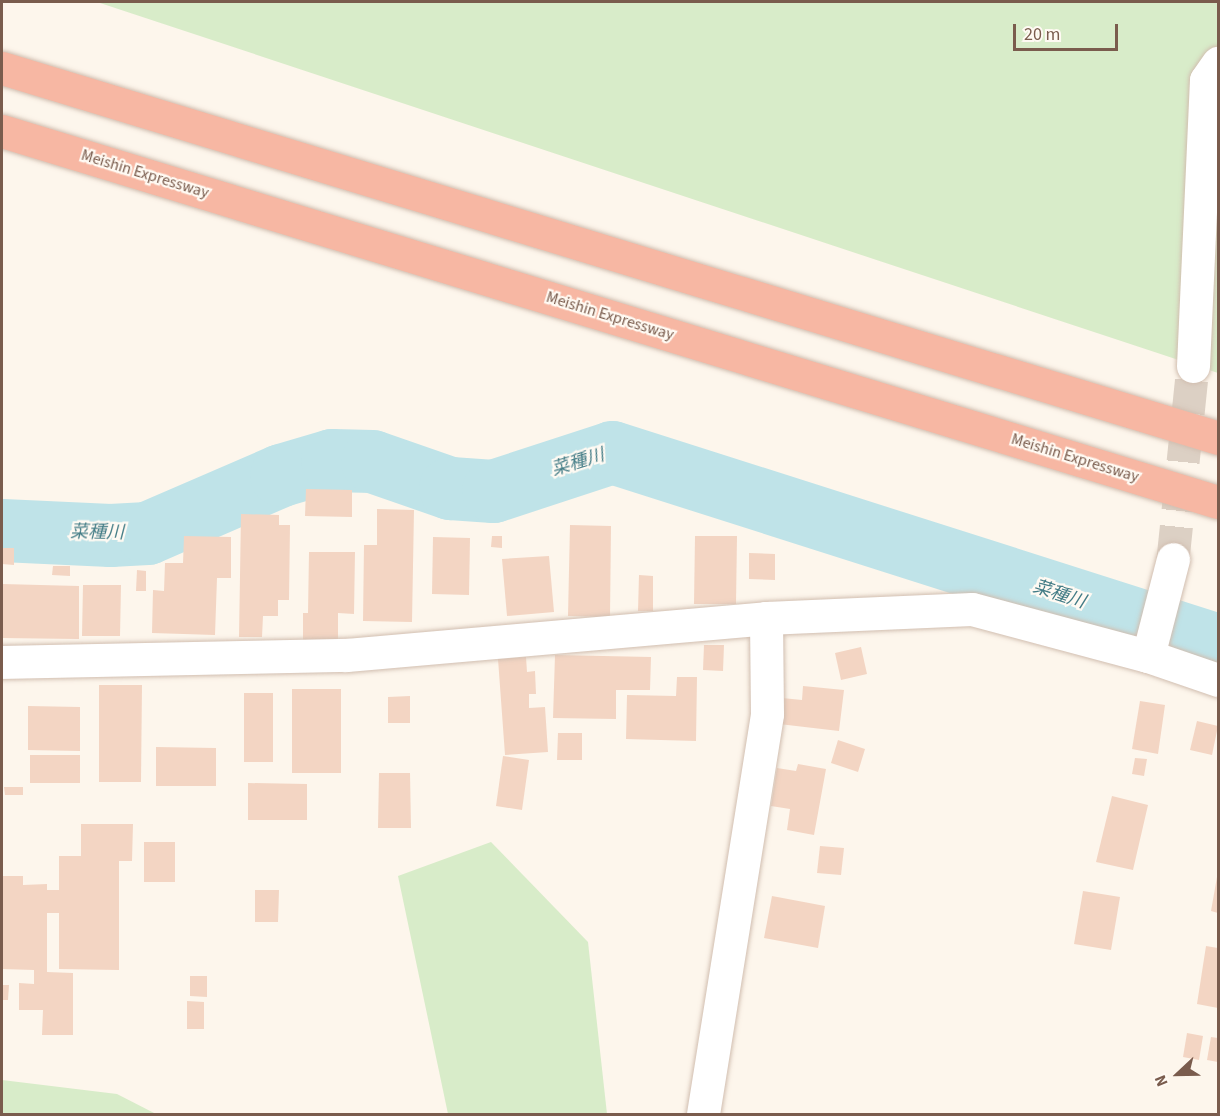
<!DOCTYPE html>
<meta charset="utf-8">
<style>
body{margin:0}
#map{position:relative;width:1220px;height:1116px;overflow:hidden;background:#fdf6ec;font-family:"Source Sans 3","Noto Sans JP",sans-serif}
div>[style]{position:absolute}
[style*='--x']{left:calc(var(--x)*1px);top:calc(var(--y)*1px);width:calc(var(--w)*1px);rotate:calc(var(--a)*1deg)}
.green>*{inset:0;background:#d8ecc9}
.river>*{height:63px;margin:-31.5px;padding:0 31.5px;transform-origin:31.5px;border-radius:31.5px;background:#bfe3e8}
.building>*{inset:0;background:#f3d5c3}
.minor-tunnel>*{height:33px;margin-top:-16.5px;transform-origin:0;background:repeating-linear-gradient(90deg,#dcd0c4 0 33px,transparent 0 49px)}
.roads{filter:drop-shadow(0 0 2px #d1beb0) drop-shadow(0 0 2px #d1beb0)}
.minor>*{height:33px;margin:-16.5px;padding:0 16.5px;transform-origin:16.5px;border-radius:16.5px;background:#fff}
.motorway>*{height:33px;margin:-16.5px;padding:0 16.5px;transform-origin:16.5px;border-radius:16.5px;background:#f7b7a3}
span{translate:-50% -50%;white-space:nowrap;text-align:center;line-height:1.15;-webkit-text-stroke:4.5px #fffaf3;paint-order:stroke}
.street-label{font-size:16px;color:#7a5c4d}
.water-label{font-size:18px;color:#437c86;font-style:italic}
.frame{position:absolute;inset:0;border:3px solid #7a5c4d;pointer-events:none}
.north{position:absolute;left:1148px;top:1044px;width:60px;height:60px;-webkit-text-stroke:4px #fffaf3;paint-order:stroke;rotate:248deg;font-size:16px;font-weight:700;line-height:24px;text-align:center;color:#7a5c4d}
.north::after{content:'';display:block;margin:auto;width:21px;height:27px;background:#7a5c4d;clip-path:polygon(50% 0,100% 100%,50% 72%,0 100%)}
.scale{position:absolute;left:1013px;top:24px;width:105px;height:27px;box-sizing:border-box;border:3px solid #7a5c4d;border-top:0;padding-left:8px;font-size:18px;line-height:21px;white-space:nowrap;color:#7a5c4d;-webkit-text-stroke:4px #fffaf3;paint-order:stroke}
</style>
<div id="map">
<div class="green">
<div style="clip-path:polygon(97px 2px,1218px 2px,1218px 373px)"></div>
<div style="clip-path:polygon(491px 842px,588px 942px,607px 1114px,448px 1114px,398px 876px)"></div>
<div style="clip-path:polygon(2px 1080px,117px 1094px,156px 1114px,2px 1114px)"></div>
</div>
<div class="river">
<div style="--x:2;--y:530;--w:108;--a:2.7"></div>
<div style="--x:110;--y:535;--w:37;--a:-3"></div>
<div style="--x:147;--y:533;--w:146;--a:-23.4"></div>
<div style="--x:281;--y:475;--w:53;--a:-16.4"></div>
<div style="--x:332;--y:460;--w:40;--a:1.4"></div>
<div style="--x:372;--y:461;--w:83;--a:19.1"></div>
<div style="--x:450;--y:488;--w:43;--a:4"></div>
<div style="--x:493;--y:491;--w:125;--a:-18.1"></div>
<div style="--x:612;--y:452;--w:636;--a:17.67"></div>
</div>
<div class="building">
<div style="clip-path:polygon(306px 489px,352px 490px,352px 517px,305px 516px)"></div>
<div style="clip-path:polygon(377px 509px,414px 510px,412px 622px,363px 621px,364px 545px,377px 545px)"></div>
<div style="clip-path:polygon(241px 514px,279px 515px,279px 525px,290px 525px,289px 600px,278px 600px,278px 616px,263px 616px,262px 637px,239px 637px)"></div>
<div style="clip-path:polygon(570px 525px,611px 526px,610px 617px,568px 616px)"></div>
<div style="clip-path:polygon(184px 536px,231px 537px,231px 578px,217px 578px,215px 635px,152px 633px,153px 590px,164px 591px,165px 563px,183px 563px)"></div>
<div style="clip-path:polygon(492px 536px,502px 536px,502px 548px,491px 547px)"></div>
<div style="clip-path:polygon(695px 536px,737px 536px,736px 604px,694px 604px)"></div>
<div style="clip-path:polygon(433px 537px,470px 538px,469px 595px,432px 594px)"></div>
<div style="clip-path:polygon(2px 548px,14px 548px,14px 565px,2px 564px)"></div>
<div style="clip-path:polygon(309px 552px,355px 552px,354px 614px,338px 613px,338px 641px,303px 640px,303px 613px,308px 613px)"></div>
<div style="clip-path:polygon(749px 553px,775px 554px,775px 580px,749px 579px)"></div>
<div style="clip-path:polygon(549px 556px,554px 612px,507px 616px,502px 559px)"></div>
<div style="clip-path:polygon(53px 566px,70px 566px,70px 576px,52px 575px)"></div>
<div style="clip-path:polygon(137px 570px,146px 571px,146px 591px,136px 591px)"></div>
<div style="clip-path:polygon(639px 575px,653px 576px,653px 611px,638px 611px)"></div>
<div style="clip-path:polygon(2px 584px,79px 586px,79px 639px,2px 638px)"></div>
<div style="clip-path:polygon(83px 585px,121px 585px,120px 636px,82px 636px)"></div>
<div style="clip-path:polygon(704px 645px,724px 645px,723px 671px,703px 670px)"></div>
<div style="clip-path:polygon(861px 647px,867px 674px,841px 680px,835px 653px)"></div>
<div style="clip-path:polygon(555px 655px,651px 657px,650px 690px,616px 690px,616px 719px,553px 718px)"></div>
<div style="clip-path:polygon(526px 657px,527px 672px,535px 671px,536px 694px,529px 694px,529px 708px,545px 707px,548px 752px,505px 755px,498px 659px)"></div>
<div style="clip-path:polygon(677px 677px,697px 677px,696px 741px,626px 739px,627px 695px,676px 696px)"></div>
<div style="clip-path:polygon(99px 685px,142px 685px,141px 782px,99px 782px)"></div>
<div style="clip-path:polygon(803px 686px,844px 690px,839px 731px,779px 724px,782px 698px,802px 700px)"></div>
<div style="clip-path:polygon(292px 689px,341px 689px,341px 773px,292px 773px)"></div>
<div style="clip-path:polygon(244px 693px,273px 693px,273px 762px,244px 762px)"></div>
<div style="clip-path:polygon(410px 696px,410px 723px,388px 723px,388px 697px)"></div>
<div style="clip-path:polygon(1140px 701px,1165px 705px,1158px 754px,1132px 749px)"></div>
<div style="clip-path:polygon(28px 706px,80px 707px,80px 751px,28px 750px)"></div>
<div style="clip-path:polygon(1197px 721px,1218px 726px,1212px 755px,1190px 750px)"></div>
<div style="clip-path:polygon(558px 733px,582px 733px,582px 760px,557px 760px)"></div>
<div style="clip-path:polygon(838px 740px,865px 749px,858px 772px,831px 763px)"></div>
<div style="clip-path:polygon(156px 747px,216px 748px,216px 786px,156px 786px)"></div>
<div style="clip-path:polygon(30px 755px,80px 755px,80px 783px,30px 783px)"></div>
<div style="clip-path:polygon(503px 756px,529px 760px,522px 810px,496px 806px)"></div>
<div style="clip-path:polygon(1135px 758px,1147px 759px,1144px 776px,1132px 774px)"></div>
<div style="clip-path:polygon(798px 764px,826px 769px,814px 835px,787px 830px,790px 809px,771px 806px,777px 768px,796px 771px)"></div>
<div style="clip-path:polygon(379px 773px,410px 773px,411px 828px,378px 828px)"></div>
<div style="clip-path:polygon(248px 783px,307px 784px,307px 820px,248px 820px)"></div>
<div style="clip-path:polygon(4px 787px,23px 787px,23px 795px,5px 795px)"></div>
<div style="clip-path:polygon(1112px 796px,1148px 805px,1133px 870px,1096px 862px)"></div>
<div style="clip-path:polygon(81px 824px,133px 824px,132px 861px,119px 861px,119px 970px,59px 969px,59px 913px,47px 913px,47px 972px,73px 973px,73px 1035px,42px 1035px,43px 1010px,19px 1010px,19px 983px,34px 984px,34px 970px,2px 969px,2px 876px,23px 876px,23px 885px,47px 884px,47px 890px,59px 890px,59px 856px,81px 856px)"></div>
<div style="clip-path:polygon(144px 842px,175px 842px,175px 882px,144px 882px)"></div>
<div style="clip-path:polygon(820px 846px,844px 848px,841px 875px,817px 873px)"></div>
<div style="clip-path:polygon(1217px 877px,1218px 877px,1218px 913px,1211px 911px)"></div>
<div style="clip-path:polygon(255px 890px,279px 890px,278px 922px,255px 922px)"></div>
<div style="clip-path:polygon(1083px 891px,1120px 897px,1111px 950px,1074px 944px)"></div>
<div style="clip-path:polygon(772px 896px,825px 906px,818px 948px,764px 938px)"></div>
<div style="clip-path:polygon(1206px 946px,1218px 948px,1218px 1008px,1197px 1004px)"></div>
<div style="clip-path:polygon(190px 976px,207px 976px,207px 997px,190px 996px)"></div>
<div style="clip-path:polygon(2px 985px,9px 985px,8px 1000px,2px 1000px)"></div>
<div style="clip-path:polygon(187px 1001px,204px 1002px,204px 1029px,187px 1029px)"></div>
<div style="clip-path:polygon(1187px 1033px,1203px 1036px,1199px 1060px,1183px 1057px)"></div>
<div style="clip-path:polygon(1211px 1037px,1218px 1038px,1218px 1062px,1207px 1060px)"></div>
</div>
<div class="minor-tunnel">
<div style="--x:1173;--y:559;--w:194;--a:-84.1"></div>
</div>
<div class="roads">
<div class="minor">
<div style="--x:1193;--y:366;--w:286;--a:-87.4"></div>
<div style="--x:1206;--y:80;--w:21;--a:-55"></div>
<div style="--x:1148;--y:656;--w:100;--a:-75.5"></div>
<div style="--x:2;--y:662;--w:344;--a:-1.2"></div>
<div style="--x:346;--y:655;--w:422;--a:-5"></div>
<div style="--x:766;--y:618;--w:206;--a:-2.5"></div>
<div style="--x:972;--y:609;--w:182;--a:15"></div>
<div style="--x:1148;--y:656;--w:74;--a:18.9"></div>
<div style="--x:703;--y:1114;--w:405;--a:-80.9"></div>
<div style="--x:767;--y:714;--w:96;--a:-90.6"></div>
</div>
<div class="motorway">
<div style="--x:2;--y:68;--w:1271;--a:16.92"></div>
<div style="--x:2;--y:131;--w:1271;--a:16.97"></div>
</div>
</div>
<div class="street-label">
<span style="left:145px;top:174px;rotate:17deg">Meishin Expressway</span>
<span style="left:610px;top:316px;rotate:17deg">Meishin Expressway</span>
<span style="left:1075px;top:458px;rotate:17deg">Meishin Expressway</span>
</div>
<div class="water-label">
<span style="left:578px;top:463px;rotate:-17deg">菜種川</span>
<span style="left:97px;top:533px;rotate:1deg">菜種川</span>
<span style="left:1059px;top:595px;rotate:18deg">菜種川</span>
</div>
<div class="frame"></div>
<div class="north">N</div>
<div class="scale">20 m</div>
</div>
